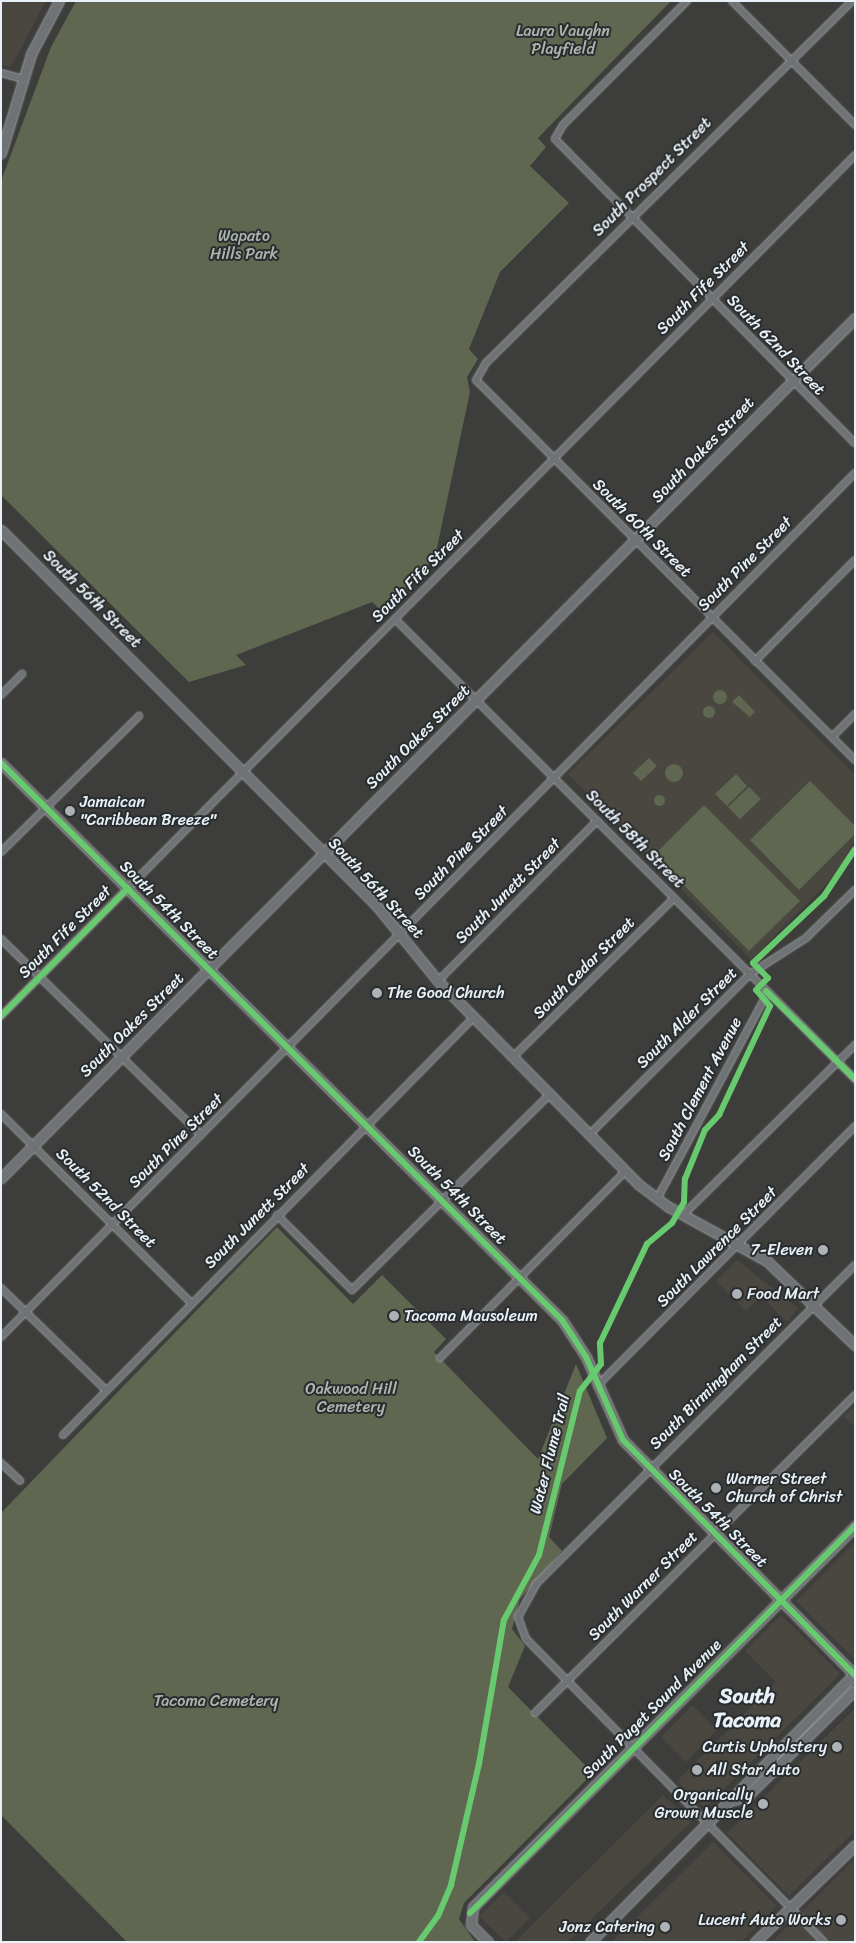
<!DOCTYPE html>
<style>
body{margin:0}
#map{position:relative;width:856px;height:1943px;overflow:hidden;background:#3d3d3b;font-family:Sriracha,sans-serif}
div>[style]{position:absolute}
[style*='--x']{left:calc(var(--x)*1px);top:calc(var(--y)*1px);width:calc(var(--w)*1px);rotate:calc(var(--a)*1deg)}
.built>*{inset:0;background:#4a4741}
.green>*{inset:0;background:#5f6751}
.round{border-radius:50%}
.roads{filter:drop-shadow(0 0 1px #9e9fa0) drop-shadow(0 0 1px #9e9fa0)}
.street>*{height:6px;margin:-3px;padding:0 3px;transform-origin:3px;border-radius:3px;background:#6f7375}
.secondary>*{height:9px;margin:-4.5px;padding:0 4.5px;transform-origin:4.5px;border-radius:4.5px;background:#6f7375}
.cycleway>*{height:6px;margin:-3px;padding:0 3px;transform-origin:3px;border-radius:3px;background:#67ca6e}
.dots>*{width:14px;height:14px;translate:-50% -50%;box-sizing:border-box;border:2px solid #2a2d2e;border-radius:50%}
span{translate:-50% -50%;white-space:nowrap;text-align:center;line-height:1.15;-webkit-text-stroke:4px #2a2d2e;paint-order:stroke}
.park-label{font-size:16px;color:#adb6ae}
.street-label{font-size:16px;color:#e8f1f8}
.poi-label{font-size:16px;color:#e8f1f8}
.left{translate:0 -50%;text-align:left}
.right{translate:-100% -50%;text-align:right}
.district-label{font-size:21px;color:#e8f1f8;font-weight:700}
.frame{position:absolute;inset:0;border:2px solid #e8f1f8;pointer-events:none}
</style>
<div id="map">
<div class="built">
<div style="clip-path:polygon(1px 1px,46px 1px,11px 67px,1px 65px)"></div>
<div style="clip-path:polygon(713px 632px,855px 775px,855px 840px,837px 873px,751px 960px,568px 774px)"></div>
<div style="clip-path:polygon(737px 1260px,798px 1308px,787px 1322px,761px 1296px,746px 1311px,716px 1281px)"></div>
<div style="clip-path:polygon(855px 1406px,855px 1427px,844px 1416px)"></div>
<div style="clip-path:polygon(855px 1542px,855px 1660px,796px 1601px)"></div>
<div style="clip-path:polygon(781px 1615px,840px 1674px,705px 1808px,677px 1781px,776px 1682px,745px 1651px)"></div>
<div style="clip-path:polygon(692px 1705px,717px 1730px,686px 1762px,661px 1737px)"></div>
<div style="clip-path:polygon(855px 1708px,855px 1831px,789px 1896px,727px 1833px)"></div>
<div style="clip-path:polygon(663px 1795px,691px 1822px,568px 1942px,515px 1942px)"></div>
<div style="clip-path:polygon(713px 1842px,777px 1906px,741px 1942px,612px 1942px)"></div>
<div style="clip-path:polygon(855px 1859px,855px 1942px,772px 1942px)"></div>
<div style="clip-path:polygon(504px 1892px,530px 1918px,506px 1942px,479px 1916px)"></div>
</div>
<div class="green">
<div style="clip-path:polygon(76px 1px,671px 1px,538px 138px,546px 147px,530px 166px,569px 203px,500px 272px,469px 349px,478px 359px,467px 377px,470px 392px,435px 557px,383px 612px,372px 602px,236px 655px,246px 665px,189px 682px,1px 495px,1px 181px,51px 47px)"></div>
<div class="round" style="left:713px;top:690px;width:14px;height:14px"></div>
<div style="clip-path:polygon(739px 695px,755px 712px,750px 717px,732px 702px)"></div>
<div class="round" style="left:703px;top:706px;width:12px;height:12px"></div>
<div style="clip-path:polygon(649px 758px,657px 766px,641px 781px,633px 773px)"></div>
<div class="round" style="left:665px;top:764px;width:18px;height:18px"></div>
<div style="clip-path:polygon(736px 774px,747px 786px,727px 806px,715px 794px)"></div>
<div style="clip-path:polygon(810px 781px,855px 826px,855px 834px,799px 890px,750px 840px)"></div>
<div style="clip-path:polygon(749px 787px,761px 799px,740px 819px,728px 807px)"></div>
<div class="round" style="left:653.5px;top:794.5px;width:11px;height:11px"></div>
<div style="clip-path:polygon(704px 805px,800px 901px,749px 951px,654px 855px)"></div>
<div style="clip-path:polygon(277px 1227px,353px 1304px,382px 1275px,446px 1339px,434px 1352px,538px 1459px,576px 1364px,607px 1438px,562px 1484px,549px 1537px,562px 1551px,520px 1599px,512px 1629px,525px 1646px,508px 1687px,593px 1773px,464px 1903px,459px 1919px,475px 1942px,127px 1942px,1px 1815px,1px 1513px)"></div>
</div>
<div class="roads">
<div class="street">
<div style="--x:687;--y:1;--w:175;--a:135"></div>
<div style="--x:563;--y:125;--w:16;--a:120"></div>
<div style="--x:555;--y:139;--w:427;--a:45.4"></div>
<div style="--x:732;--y:1;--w:175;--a:45.2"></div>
<div style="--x:852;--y:1;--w:515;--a:135.31"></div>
<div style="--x:486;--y:363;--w:20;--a:120"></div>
<div style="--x:476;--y:380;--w:537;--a:45.08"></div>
<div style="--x:1;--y:73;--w:24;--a:15"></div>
<div style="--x:395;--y:619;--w:651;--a:45"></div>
<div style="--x:755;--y:661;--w:142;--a:-45.3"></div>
<div style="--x:1;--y:695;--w:30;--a:-45"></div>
<div style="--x:832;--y:737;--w:33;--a:-45"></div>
<div style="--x:1;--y:852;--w:194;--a:-44.6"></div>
<div style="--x:1;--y:939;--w:280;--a:44.4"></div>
<div style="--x:438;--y:981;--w:226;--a:-45.2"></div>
<div style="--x:1;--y:1016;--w:1213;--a:-45.23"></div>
<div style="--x:513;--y:1057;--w:226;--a:-44.6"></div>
<div style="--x:1;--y:1114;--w:267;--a:44.8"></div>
<div style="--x:590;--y:1134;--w:226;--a:-45"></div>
<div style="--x:750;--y:974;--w:67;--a:-32.7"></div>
<div style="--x:806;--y:938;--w:69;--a:-44.4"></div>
<div style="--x:657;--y:1199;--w:235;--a:-61.8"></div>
<div style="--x:277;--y:1215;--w:106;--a:45"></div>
<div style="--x:352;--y:1290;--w:279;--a:-44.7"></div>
<div style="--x:683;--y:1215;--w:242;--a:-44.7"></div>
<div style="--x:1;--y:1288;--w:145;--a:44.2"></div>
<div style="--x:1;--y:1337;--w:1215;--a:-45.33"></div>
<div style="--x:440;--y:1358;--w:262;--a:-45.2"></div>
<div style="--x:597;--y:1386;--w:366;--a:-45.2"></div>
<div style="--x:63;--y:1435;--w:585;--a:-45.48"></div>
<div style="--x:1;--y:1463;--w:26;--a:43"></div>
<div style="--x:535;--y:1713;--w:451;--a:-44.8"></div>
<div style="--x:824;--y:1942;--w:425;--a:-134.5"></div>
<div style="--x:526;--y:1639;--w:23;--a:-110"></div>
<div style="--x:518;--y:1617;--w:38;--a:-61"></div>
<div style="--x:536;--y:1584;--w:451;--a:-45"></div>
</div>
<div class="secondary">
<div style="--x:1;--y:153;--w:103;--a:-73.1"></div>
<div style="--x:31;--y:54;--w:60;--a:-62.2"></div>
<div style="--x:1;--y:530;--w:530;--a:45"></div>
<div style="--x:376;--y:905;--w:98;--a:50.8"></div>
<div style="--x:438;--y:981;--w:285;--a:45.4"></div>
<div style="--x:638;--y:1184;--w:39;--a:37"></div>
<div style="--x:669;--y:1207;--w:112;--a:28.9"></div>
<div style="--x:767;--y:1261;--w:122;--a:43.7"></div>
<div style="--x:1;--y:763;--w:791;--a:44.8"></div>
<div style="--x:562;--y:1320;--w:44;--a:57"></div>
<div style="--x:586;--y:1357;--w:91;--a:66"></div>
<div style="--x:623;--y:1440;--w:330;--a:45.4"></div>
<div style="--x:1;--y:1178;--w:1212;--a:-45.2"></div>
<div style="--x:734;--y:1800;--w:14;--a:-17"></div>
<div style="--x:747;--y:1796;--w:151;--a:-44.5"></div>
<div style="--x:488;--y:1942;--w:24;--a:-135"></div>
<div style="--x:471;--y:1925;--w:18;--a:-84"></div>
<div style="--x:473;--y:1907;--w:540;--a:-44.92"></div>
<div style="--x:590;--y:1942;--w:378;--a:-45.4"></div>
<div style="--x:755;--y:1942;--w:139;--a:-44.1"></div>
</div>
</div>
<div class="cycleway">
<div style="--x:1;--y:763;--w:791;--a:44.8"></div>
<div style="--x:562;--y:1320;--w:44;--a:57"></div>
<div style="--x:586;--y:1357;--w:91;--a:66"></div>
<div style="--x:623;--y:1440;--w:330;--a:45.4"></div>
<div style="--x:766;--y:991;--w:125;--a:44.7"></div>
<div style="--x:1;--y:1016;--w:180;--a:-45.2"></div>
<div style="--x:470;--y:1913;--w:546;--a:-45.15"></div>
<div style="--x:419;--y:1942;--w:32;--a:-54"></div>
<div style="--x:438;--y:1916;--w:34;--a:-67"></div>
<div style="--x:451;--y:1885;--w:124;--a:-77"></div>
<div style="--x:479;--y:1764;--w:146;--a:-80.2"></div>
<div style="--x:504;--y:1620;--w:74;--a:-61.7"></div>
<div style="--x:539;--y:1555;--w:169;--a:-76"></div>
<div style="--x:580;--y:1391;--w:34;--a:-52"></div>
<div style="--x:601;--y:1364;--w:21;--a:-93"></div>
<div style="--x:600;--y:1343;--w:110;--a:-64.6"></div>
<div style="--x:647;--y:1244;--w:33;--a:-40"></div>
<div style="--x:672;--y:1223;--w:24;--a:-60"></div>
<div style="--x:684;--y:1202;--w:23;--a:-88"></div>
<div style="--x:685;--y:1179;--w:53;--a:-67.8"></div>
<div style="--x:705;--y:1130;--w:21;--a:-47"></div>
<div style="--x:719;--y:1115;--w:120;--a:-64.9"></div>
<div style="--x:770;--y:1006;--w:21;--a:-131"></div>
<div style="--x:756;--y:990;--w:17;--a:-45"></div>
<div style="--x:768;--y:978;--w:21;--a:-135"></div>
<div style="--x:753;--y:963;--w:98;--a:-43.3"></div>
<div style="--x:824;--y:896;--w:56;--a:-56.6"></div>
</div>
<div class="dots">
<div style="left:70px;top:811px;background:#acb2b6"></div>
<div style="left:377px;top:993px;background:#acb2b6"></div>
<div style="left:823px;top:1250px;background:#acb2b6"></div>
<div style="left:737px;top:1294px;background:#acb2b6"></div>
<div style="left:394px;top:1316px;background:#acb2b6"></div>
<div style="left:716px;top:1488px;background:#acb2b6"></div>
<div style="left:837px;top:1747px;background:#acb2b6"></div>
<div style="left:697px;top:1770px;background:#acb2b6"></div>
<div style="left:763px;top:1804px;background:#acb2b6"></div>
<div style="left:841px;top:1920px;background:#acb2b6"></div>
<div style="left:665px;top:1927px;background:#acb2b6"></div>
</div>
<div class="park-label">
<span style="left:563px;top:40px">Laura Vaughn<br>Playfield</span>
<span style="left:244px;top:245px">Wapato<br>Hills Park</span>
<span style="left:351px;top:1398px">Oakwood Hill<br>Cemetery</span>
<span style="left:216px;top:1701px">Tacoma Cemetery</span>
</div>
<div class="street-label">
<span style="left:652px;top:177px;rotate:-45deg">South Prospect Street</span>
<span style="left:703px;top:288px;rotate:-45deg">South Fife Street</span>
<span style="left:776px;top:345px;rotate:46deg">South 62nd Street</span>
<span style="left:703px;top:450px;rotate:-46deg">South Oakes Street</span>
<span style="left:642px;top:528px;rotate:45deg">South 60th Street</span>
<span style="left:745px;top:564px;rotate:-45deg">South Pine Street</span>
<span style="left:418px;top:576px;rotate:-45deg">South Fife Street</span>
<span style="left:92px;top:599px;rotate:45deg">South 56th Street</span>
<span style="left:418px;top:737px;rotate:-45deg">South Oakes Street</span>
<span style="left:635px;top:839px;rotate:45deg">South 58th Street</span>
<span style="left:461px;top:853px;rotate:-45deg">South Pine Street</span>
<span style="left:376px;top:888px;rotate:47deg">South 56th Street</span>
<span style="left:508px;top:891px;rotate:-45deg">South Junett Street</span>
<span style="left:169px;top:910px;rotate:45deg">South 54th Street</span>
<span style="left:65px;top:932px;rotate:-45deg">South Fife Street</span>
<span style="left:584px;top:968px;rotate:-45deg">South Cedar Street</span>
<span style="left:687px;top:1018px;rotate:-45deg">South Alder Street</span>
<span style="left:132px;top:1025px;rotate:-45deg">South Oakes Street</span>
<span style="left:700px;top:1089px;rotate:-62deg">South Clement Avenue</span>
<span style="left:176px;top:1141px;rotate:-45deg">South Pine Street</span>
<span style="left:457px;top:1195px;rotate:45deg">South 54th Street</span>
<span style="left:106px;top:1198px;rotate:45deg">South 52nd Street</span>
<span style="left:257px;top:1216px;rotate:-45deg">South Junett Street</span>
<span style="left:717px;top:1247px;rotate:-45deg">South Lawrence Street</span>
<span style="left:716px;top:1383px;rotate:-45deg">South Birmingham Street</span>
<span style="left:550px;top:1454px;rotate:-76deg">Water Flume Trail</span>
<span style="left:718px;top:1518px;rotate:45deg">South 54th Street</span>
<span style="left:643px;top:1586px;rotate:-45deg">South Warner Street</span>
<span style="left:652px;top:1709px;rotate:-45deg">South Puget Sound Avenue</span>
</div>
<div class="poi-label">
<span class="left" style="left:80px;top:811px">Jamaican<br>"Caribbean Breeze"</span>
<span class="left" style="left:387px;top:993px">The Good Church</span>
<span class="right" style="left:813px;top:1250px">7-Eleven</span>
<span class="left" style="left:747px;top:1294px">Food Mart</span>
<span class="left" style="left:404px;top:1316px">Tacoma Mausoleum</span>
<span class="left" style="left:726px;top:1488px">Warner Street<br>Church of Christ</span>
<span class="right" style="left:827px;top:1747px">Curtis Upholstery</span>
<span class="left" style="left:707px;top:1770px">All Star Auto</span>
<span class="right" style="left:753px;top:1804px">Organically<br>Grown Muscle</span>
<span class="right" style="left:831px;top:1920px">Lucent Auto Works</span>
<span class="right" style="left:655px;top:1927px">Jonz Catering</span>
</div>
<div class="district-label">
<span style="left:747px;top:1708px">South<br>Tacoma</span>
</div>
<div class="frame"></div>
</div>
